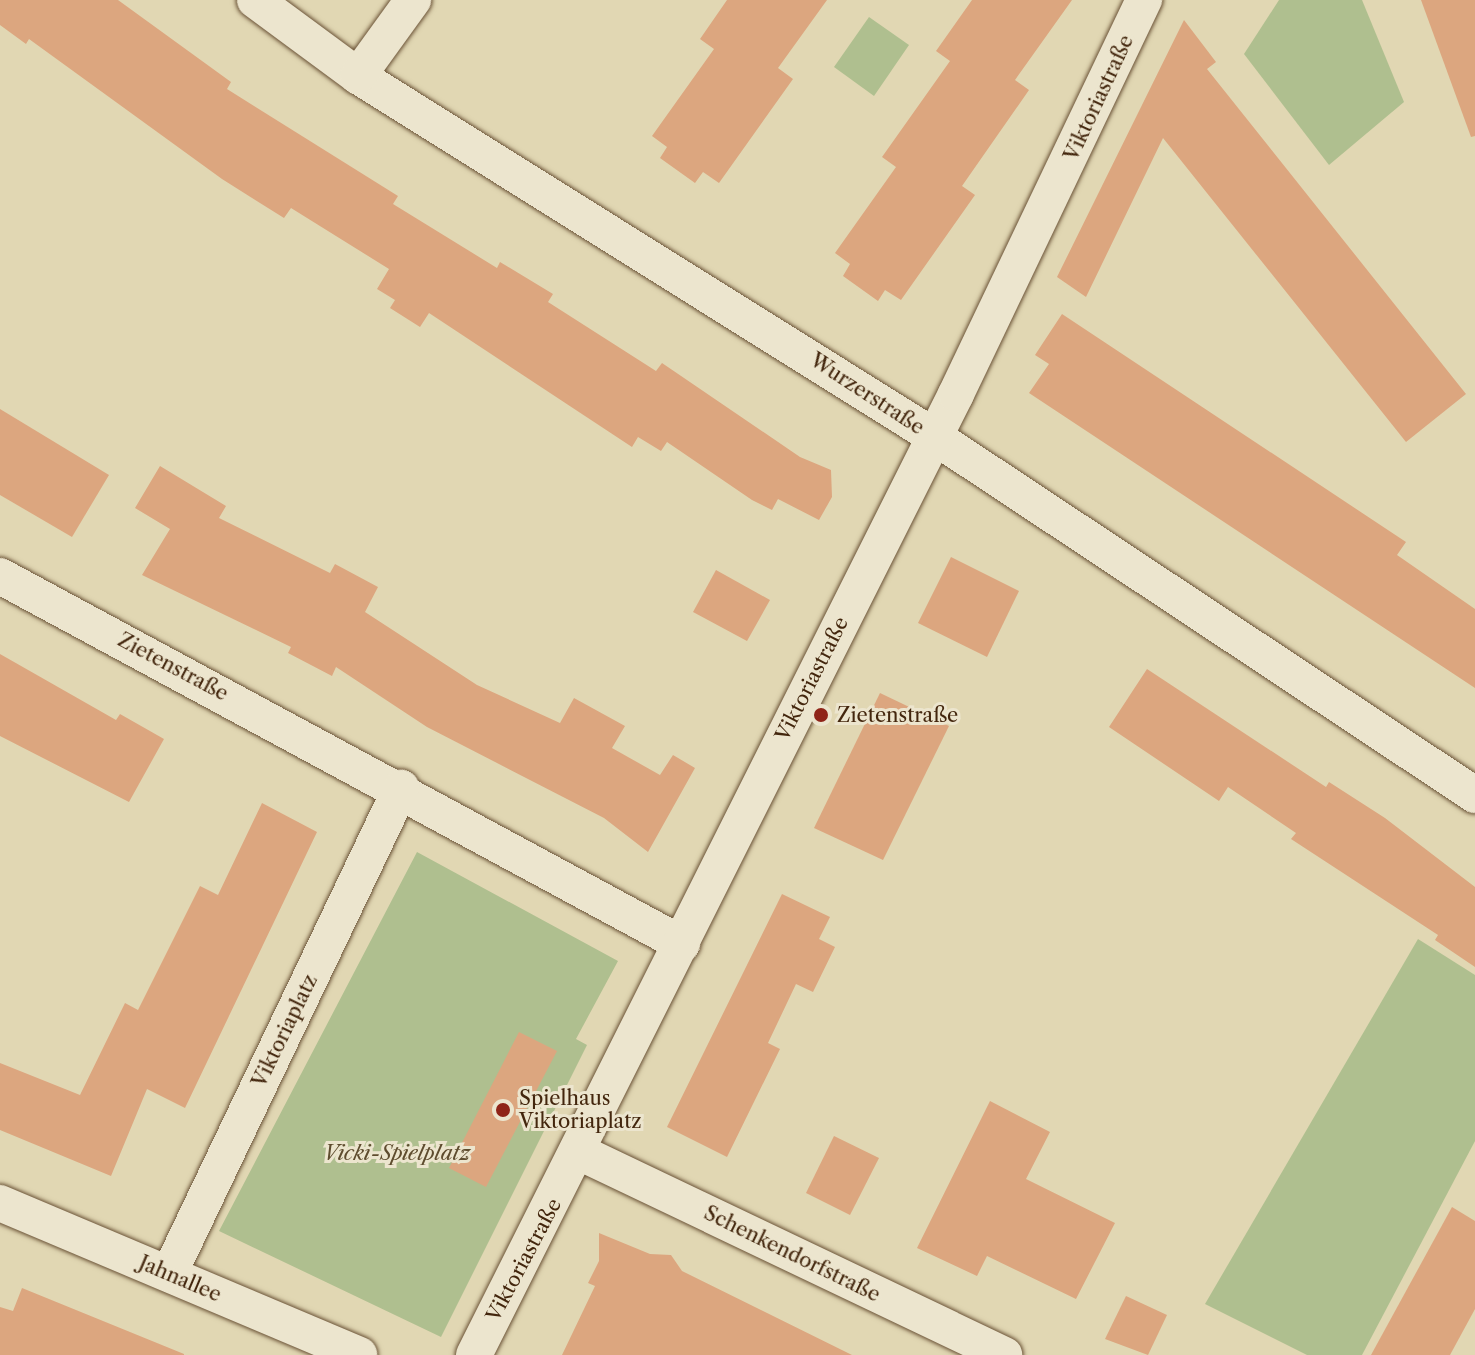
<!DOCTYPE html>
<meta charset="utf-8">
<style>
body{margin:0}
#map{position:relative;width:1475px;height:1355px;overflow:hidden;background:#e1d7b3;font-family:"Libre Caslon Text",serif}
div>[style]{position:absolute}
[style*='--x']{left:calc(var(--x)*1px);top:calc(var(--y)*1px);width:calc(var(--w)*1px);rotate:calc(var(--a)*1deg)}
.green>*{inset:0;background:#afbf8f}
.building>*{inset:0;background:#dca67f}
.roads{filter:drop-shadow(0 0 2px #6a5236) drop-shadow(0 0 2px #6a5236)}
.street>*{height:36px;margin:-18px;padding:0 18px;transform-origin:18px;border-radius:18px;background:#ece5ce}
.dots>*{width:22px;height:22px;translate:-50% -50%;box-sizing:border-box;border:4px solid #ece5ce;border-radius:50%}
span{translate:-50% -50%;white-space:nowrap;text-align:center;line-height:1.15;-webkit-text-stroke:6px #ece5ce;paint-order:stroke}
.street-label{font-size:20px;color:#43260d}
.poi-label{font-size:20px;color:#43260d}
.left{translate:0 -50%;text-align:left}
.park-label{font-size:20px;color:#5e4c2e;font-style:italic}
</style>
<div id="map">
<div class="green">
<div style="clip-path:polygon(1279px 0,1362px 0,1404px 102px,1329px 165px,1244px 54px)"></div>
<div style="clip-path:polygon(869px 17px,909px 45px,874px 96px,834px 67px)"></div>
<div style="clip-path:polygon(417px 852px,618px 961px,576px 1039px,587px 1045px,441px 1337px,219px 1231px)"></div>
<div style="clip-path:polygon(1418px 939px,1475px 975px,1475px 1141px,1362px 1355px,1307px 1355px,1205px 1304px)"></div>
</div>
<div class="building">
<div style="clip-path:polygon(0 0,118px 0,231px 82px,227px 89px,398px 196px,393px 204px,497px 268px,500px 262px,553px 294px,548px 302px,656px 371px,662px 363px,800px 457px,831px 470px,832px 497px,819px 520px,778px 499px,772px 510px,752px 500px,667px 442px,661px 451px,638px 437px,632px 447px,429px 313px,420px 327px,390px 308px,395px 300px,377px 289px,389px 269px,291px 208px,284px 218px,222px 179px,29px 39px,26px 44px,0 25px)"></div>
<div style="clip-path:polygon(727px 0,827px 0,778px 68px,793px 79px,719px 183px,703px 172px,695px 183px,660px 158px,667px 147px,652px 136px,714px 49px,700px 39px)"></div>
<div style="clip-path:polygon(972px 0,1072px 0,1015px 80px,1029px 90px,962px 186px,975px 195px,901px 300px,885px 290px,878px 301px,843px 276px,850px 264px,835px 253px,896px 167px,882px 157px,950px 61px,936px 51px)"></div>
<div style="clip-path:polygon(1421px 0,1475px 0,1475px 136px,1471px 137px)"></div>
<div style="clip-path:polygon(1184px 20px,1216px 62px,1207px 69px,1466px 394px,1406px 442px,1163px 138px,1086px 297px,1057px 277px)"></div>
<div style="clip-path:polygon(1062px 314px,1406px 542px,1397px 555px,1475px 609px,1475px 688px,1029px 393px,1049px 364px,1035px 355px)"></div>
<div style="clip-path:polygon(0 409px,109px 475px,72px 537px,0 495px)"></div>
<div style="clip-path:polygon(160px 466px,226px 506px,219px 518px,330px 573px,335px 564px,378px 587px,365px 612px,477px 685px,560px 723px,574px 698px,625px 726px,612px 748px,660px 775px,673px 755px,695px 768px,648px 852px,604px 818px,427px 727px,336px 667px,332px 676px,288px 653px,291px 647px,142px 575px,170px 529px,135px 508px)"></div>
<div style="clip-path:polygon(951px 557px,1019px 591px,987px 657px,918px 623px)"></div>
<div style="clip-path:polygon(716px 570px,770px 600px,747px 641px,693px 612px)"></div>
<div style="clip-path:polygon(0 654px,116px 720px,120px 714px,164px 739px,129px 802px,0 736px)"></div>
<div style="clip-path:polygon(1147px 669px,1326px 787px,1329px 782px,1385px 818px,1475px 887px,1475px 967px,1435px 940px,1438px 935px,1291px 839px,1296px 833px,1228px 787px,1219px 801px,1109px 727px)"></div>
<div style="clip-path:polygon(880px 693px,949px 726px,883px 860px,814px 828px)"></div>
<div style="clip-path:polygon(262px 803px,317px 832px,185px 1108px,147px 1089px,111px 1176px,0 1130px,0 1063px,80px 1095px,125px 1003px,138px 1010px,200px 886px,218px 895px)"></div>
<div style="clip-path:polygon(782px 894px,830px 917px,819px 939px,835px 947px,813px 992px,796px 984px,768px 1043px,780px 1049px,727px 1157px,667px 1127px)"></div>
<div style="clip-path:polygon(519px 1032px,557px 1051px,486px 1187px,449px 1168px)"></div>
<div style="clip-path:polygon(990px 1101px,1050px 1132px,1026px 1179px,1115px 1223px,1076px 1299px,987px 1256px,977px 1276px,917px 1248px)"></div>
<div style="clip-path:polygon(834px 1136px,879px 1158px,850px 1215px,806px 1193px)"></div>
<div style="clip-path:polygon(1452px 1207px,1475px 1221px,1475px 1309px,1450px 1355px,1371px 1355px)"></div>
<div style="clip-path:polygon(599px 1233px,650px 1254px,671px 1255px,682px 1271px,852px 1355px,562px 1355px,595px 1286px,588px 1283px,599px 1261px)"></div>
<div style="clip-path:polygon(22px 1288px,184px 1354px,184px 1355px,0 1355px,0 1307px,13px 1311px)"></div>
<div style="clip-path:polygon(1126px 1296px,1167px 1315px,1148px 1355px,1105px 1339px)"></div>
</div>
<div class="roads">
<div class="street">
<div style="--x:255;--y:0;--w:128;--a:36.4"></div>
<div style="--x:358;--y:76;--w:681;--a:32.03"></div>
<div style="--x:935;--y:437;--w:648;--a:33.54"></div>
<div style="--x:358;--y:76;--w:94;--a:-54.1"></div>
<div style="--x:0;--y:576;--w:775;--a:28.35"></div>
<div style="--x:581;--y:1153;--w:469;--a:25.5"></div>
<div style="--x:0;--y:1203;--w:390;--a:22.9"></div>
<div style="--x:169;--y:1274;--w:539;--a:-64.48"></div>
<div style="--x:474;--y:1355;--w:1075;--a:-63.36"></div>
<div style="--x:956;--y:394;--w:437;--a:-64.5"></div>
</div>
</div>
<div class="dots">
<div style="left:821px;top:715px;background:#8f2418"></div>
<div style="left:503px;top:1110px;background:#8f2418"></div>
</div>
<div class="street-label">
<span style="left:1099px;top:98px;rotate:-65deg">Viktoriastraße</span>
<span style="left:867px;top:394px;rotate:33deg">Wurzerstraße</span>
<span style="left:173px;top:667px;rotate:28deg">Zietenstraße</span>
<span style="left:812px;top:679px;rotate:-63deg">Viktoriastraße</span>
<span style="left:285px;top:1031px;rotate:-64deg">Viktoriaplatz</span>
<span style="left:792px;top:1254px;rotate:26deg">Schenkendorfstraße</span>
<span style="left:524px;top:1260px;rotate:-62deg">Viktoriastraße</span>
<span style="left:180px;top:1279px;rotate:23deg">Jahnallee</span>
</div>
<div class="poi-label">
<span class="left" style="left:837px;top:715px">Zietenstraße</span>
<span class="left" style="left:519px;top:1110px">Spielhaus<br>Viktoriaplatz</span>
</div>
<div class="park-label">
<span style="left:397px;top:1153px">Vicki-Spielplatz</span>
</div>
</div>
